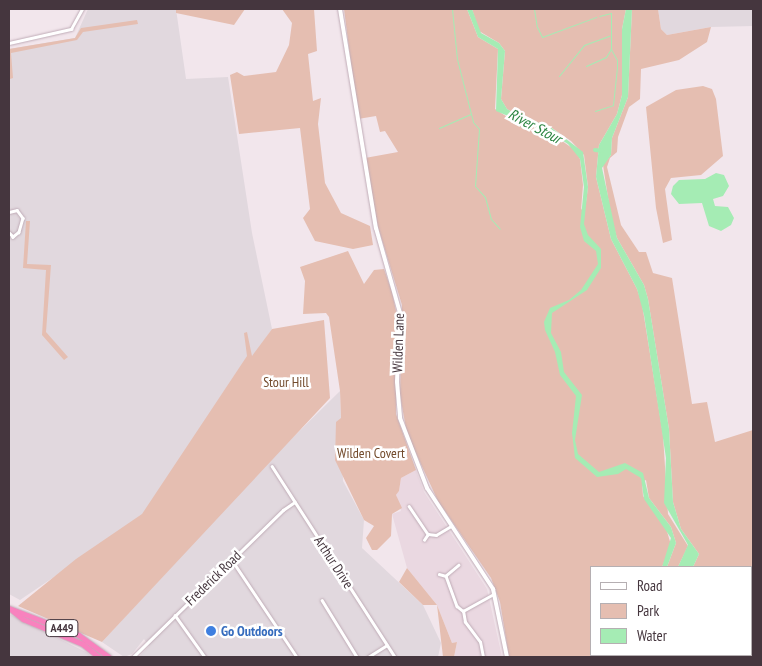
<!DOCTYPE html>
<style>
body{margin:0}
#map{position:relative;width:762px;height:666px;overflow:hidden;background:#f2e6ec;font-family:"PT Sans Narrow",sans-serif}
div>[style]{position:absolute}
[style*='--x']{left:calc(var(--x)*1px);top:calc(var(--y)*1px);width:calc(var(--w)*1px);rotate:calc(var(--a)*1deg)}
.residential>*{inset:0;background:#ead8e1}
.industrial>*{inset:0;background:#e1d8de}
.green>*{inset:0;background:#e5beb1}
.water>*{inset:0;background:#a5ecb4}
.stream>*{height:1px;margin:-0.5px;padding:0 0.5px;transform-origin:0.5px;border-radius:0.5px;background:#a5ecb4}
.canal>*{height:4px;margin:-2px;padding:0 2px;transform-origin:2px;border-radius:2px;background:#a5ecb4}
.roads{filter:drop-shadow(0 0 1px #c0acb7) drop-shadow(0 0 1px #c0acb7)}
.minor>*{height:2.5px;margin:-1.25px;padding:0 1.25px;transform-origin:1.25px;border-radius:1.25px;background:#fff}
.tertiary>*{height:4px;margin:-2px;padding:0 2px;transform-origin:2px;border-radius:2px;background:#fff}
.trunk>*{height:4.5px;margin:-2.25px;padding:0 2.25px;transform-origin:2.25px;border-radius:2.25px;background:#f882be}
.dots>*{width:14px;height:14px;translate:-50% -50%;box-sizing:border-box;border:2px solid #fff;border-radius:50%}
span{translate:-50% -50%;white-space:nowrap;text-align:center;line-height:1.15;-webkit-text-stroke:5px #fff;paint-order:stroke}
.shield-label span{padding:1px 4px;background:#fff;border:1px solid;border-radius:4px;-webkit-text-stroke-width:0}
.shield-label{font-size:12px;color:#45363e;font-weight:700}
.street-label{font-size:14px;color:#45363e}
.park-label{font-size:14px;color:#734b2c}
.shop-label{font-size:14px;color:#366cbe;font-weight:700}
.left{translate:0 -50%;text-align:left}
.water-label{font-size:15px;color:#2b8440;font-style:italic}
.frame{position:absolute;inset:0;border:10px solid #45363e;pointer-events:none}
.legend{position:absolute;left:590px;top:566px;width:162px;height:90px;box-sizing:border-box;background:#fff;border:1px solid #b5afb2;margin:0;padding:6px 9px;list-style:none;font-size:15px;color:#45363e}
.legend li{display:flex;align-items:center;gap:10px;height:25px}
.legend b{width:25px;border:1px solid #b5afb2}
</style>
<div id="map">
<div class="residential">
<div style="clip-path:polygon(416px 470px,424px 492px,487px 589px,502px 657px,454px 657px,457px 642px,452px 643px,437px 605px,407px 568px,392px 514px,401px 511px,396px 495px,399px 491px,401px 478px)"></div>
<div style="clip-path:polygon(751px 575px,753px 657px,714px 657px,713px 655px,751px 655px)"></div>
</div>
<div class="industrial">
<div style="clip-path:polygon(88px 9px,176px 9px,186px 79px,228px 77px,252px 233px,272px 329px,144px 516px,20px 600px,9px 594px,9px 49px,75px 38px)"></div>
<div style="clip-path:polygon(658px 9px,753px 9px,753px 26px,711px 27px,667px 35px,661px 29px)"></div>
<div style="clip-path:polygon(340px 391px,343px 481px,364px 520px,362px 548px,423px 605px,441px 643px,438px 657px,139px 657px,149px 646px,144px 639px,132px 654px,124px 657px,102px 642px,268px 462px)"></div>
<div style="clip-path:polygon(9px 614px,86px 652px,92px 657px,9px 657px)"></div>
</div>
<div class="green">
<div style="clip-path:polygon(176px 9px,245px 9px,234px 25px,176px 13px)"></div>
<div style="clip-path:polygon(282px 9px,314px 9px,317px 51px,308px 54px,313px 101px,321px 98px,318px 124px,325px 183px,341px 213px,370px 226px,373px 245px,353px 249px,315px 241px,303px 218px,310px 209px,300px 128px,239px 134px,230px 75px,237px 72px,244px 76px,276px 72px,289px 45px,292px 23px)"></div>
<div style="clip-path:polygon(344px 9px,467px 9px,478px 37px,498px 49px,495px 109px,512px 120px,549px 132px,575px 150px,580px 159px,583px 185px,581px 210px,586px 202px,588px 187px,584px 155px,571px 141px,549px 126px,520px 117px,507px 109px,501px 99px,505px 51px,499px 43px,479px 31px,472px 9px,626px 9px,622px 29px,622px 95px,617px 114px,599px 145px,596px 177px,611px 239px,637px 289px,642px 304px,663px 435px,668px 514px,688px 546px,678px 567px,667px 567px,676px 543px,671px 527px,649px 498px,646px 480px,642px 482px,643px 496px,666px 528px,671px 545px,662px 567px,591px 567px,591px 655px,606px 655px,603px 657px,509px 657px,500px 602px,491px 578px,438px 501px,407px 434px,400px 395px,402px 305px,378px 227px,365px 158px,398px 152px,385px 131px,380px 132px,376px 116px,358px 119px)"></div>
<div style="clip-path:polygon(632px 9px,658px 9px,661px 29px,667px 35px,711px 27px,707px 42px,679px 60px,641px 69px,640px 99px,629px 107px,618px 137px,617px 152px,610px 158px,607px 167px,621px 225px,639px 252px,646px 252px,653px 273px,672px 278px,692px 404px,707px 402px,715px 442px,753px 430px,753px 575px,751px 567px,693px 567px,699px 554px,681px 529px,673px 502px,669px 429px,648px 299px,644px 285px,617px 238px,611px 217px,603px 165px,611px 155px,612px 138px,628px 97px)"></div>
<div style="clip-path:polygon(137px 20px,138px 24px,83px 32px,77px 40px,11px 53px,13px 78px,10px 79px,9px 49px,75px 38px,81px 28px)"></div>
<div style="clip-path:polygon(703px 86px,712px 89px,716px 99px,723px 156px,701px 175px,671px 178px,665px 189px,672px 240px,663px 243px,656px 208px,646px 107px,676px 90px)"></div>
<div style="clip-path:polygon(26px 221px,30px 221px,27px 264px,51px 265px,46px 332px,68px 357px,64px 360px,42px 335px,46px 270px,23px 268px)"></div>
<div style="clip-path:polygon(348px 251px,364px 284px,374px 270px,384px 269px,392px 292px,396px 311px,396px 414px,416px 470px,401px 478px,399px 491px,396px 495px,402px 508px,392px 514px,391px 536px,377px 550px,372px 550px,366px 538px,374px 526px,364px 520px,335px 460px,336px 422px,341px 418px,340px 391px,329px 317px,326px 313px,303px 314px,305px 281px,300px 267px)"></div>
<div style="clip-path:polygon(324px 320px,330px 398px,102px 642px,18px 606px,76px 559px,142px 514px,247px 356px,244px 333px,247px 332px,252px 356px,272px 329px)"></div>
<div style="clip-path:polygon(407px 568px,437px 605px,452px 643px,457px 642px,454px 657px,443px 657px,437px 605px,423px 605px,399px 582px)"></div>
</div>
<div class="water">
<div style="clip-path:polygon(467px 9px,472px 9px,481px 33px,499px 43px,505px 51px,501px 99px,507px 109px,520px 117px,549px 126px,583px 152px,588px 187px,584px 224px,588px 235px,601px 249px,601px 268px,587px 290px,552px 313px,551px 333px,561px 352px,564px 372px,582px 395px,575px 440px,578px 454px,599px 472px,625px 463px,643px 473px,649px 498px,671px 527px,676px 543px,667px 567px,662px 567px,671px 538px,644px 499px,641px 478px,626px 469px,618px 474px,597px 477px,575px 458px,572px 433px,576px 396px,560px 375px,555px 352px,545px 330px,544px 322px,550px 308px,569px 300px,581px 290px,598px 264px,596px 251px,584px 241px,580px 227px,584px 187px,580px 159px,568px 144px,554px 135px,496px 111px,498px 49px,478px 37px)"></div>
<div style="clip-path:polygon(626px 9px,632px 9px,628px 97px,612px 138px,611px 155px,602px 168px,617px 238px,644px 285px,648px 299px,669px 429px,673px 502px,681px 529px,699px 554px,693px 567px,678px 567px,688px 545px,664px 503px,666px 458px,644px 315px,637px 289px,611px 239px,596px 177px,599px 145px,617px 114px,622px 95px,622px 29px)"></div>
<div style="clip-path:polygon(716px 173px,724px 175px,729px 186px,723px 196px,713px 199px,715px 206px,728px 207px,734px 218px,731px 225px,721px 231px,709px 226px,702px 203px,679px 204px,671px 194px,673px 186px,679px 180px,705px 179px)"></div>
</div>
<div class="stream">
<div style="--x:452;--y:9;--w:50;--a:84.3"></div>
<div style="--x:457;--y:59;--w:65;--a:75.7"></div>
<div style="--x:473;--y:122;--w:9;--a:49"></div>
<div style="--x:479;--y:129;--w:57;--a:94"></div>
<div style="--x:475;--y:186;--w:15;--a:48"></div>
<div style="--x:485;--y:197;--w:23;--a:75"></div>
<div style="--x:491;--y:219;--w:13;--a:48"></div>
<div style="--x:534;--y:9;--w:18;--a:81"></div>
<div style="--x:537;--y:27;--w:11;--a:63"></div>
<div style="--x:542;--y:37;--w:58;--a:-20.3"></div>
<div style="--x:586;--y:66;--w:22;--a:-24"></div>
<div style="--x:606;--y:57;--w:9;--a:-58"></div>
<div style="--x:559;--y:76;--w:40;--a:-51"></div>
<div style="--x:584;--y:45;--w:27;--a:-20"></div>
<div style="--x:595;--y:111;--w:19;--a:-18"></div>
<div style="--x:613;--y:105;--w:36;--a:-84"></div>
<div style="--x:617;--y:69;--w:9;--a:-90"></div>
<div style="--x:617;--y:60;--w:13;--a:-119"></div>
<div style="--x:611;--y:49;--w:36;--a:-90"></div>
<div style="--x:611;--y:13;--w:12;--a:166"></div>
<div style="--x:439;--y:128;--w:34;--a:-24"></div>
</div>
<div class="canal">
<div style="--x:595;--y:150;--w:8;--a:7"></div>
</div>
<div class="roads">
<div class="minor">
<div style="--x:9;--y:43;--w:64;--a:-12.7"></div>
<div style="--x:71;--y:29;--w:23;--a:-61"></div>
<div style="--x:9;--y:212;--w:8;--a:-14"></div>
<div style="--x:17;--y:210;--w:10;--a:53"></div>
<div style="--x:23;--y:218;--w:15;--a:106"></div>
<div style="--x:19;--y:232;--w:8;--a:140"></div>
<div style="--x:13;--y:237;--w:6;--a:-135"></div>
<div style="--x:272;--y:466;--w:227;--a:57.2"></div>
<div style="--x:409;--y:506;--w:34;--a:56"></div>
<div style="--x:428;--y:534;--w:8;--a:7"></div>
<div style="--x:436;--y:535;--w:17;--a:-31"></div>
<div style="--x:424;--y:540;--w:7;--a:-56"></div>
<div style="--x:232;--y:560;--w:117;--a:56.2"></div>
<div style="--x:459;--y:565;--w:17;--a:140"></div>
<div style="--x:446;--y:576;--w:32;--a:70"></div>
<div style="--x:457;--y:606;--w:8;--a:40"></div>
<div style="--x:439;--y:574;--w:7;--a:16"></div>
<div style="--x:322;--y:600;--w:67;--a:58.4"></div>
<div style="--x:751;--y:610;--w:2;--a:0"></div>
<div style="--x:175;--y:615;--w:52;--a:54.5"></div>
<div style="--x:751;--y:643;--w:2;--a:-27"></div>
<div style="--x:746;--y:655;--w:2;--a:63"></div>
<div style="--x:133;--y:657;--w:210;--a:-44.4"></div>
<div style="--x:283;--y:510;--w:14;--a:-34"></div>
<div style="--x:368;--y:657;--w:22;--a:-32"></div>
<div style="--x:483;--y:657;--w:15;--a:-101"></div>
<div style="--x:480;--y:642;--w:25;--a:-127"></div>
<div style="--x:465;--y:622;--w:11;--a:-100"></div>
<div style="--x:463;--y:611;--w:35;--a:-29"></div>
</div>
<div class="tertiary">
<div style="--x:340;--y:9;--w:222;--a:80.7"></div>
<div style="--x:376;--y:228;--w:88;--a:74.2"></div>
<div style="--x:400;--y:313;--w:69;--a:92.5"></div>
<div style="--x:397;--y:382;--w:36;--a:85"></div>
<div style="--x:400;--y:418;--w:75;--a:68.9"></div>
<div style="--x:427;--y:488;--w:121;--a:56.8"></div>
<div style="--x:493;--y:589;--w:69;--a:78.4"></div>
</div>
<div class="trunk">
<div style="--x:9;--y:608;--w:75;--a:21.1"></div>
<div style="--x:79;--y:635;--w:37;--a:36"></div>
<div style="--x:12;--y:610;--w:14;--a:39"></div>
<div style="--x:23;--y:619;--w:65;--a:22.6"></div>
<div style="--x:83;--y:644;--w:21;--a:39"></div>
</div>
</div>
<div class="dots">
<div style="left:211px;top:631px;background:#3f7fe0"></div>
</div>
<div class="shield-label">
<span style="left:62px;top:628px">A449</span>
</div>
<div class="street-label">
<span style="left:398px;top:343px;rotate:-88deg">Wilden Lane</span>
<span style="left:334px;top:562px;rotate:57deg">Arthur Drive</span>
<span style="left:213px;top:578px;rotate:-44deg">Frederick Road</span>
</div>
<div class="park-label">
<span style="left:286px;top:382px">Stour Hill</span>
<span style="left:371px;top:453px">Wilden Covert</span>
</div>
<div class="shop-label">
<span class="left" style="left:221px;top:631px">Go Outdoors</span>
</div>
<div class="water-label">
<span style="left:535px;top:126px;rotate:28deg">River Stour</span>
</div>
<div class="frame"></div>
<ul class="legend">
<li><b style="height:6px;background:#fff"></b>Road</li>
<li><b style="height:14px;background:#e5beb1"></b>Park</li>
<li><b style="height:14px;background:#a5ecb4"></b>Water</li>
</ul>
</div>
